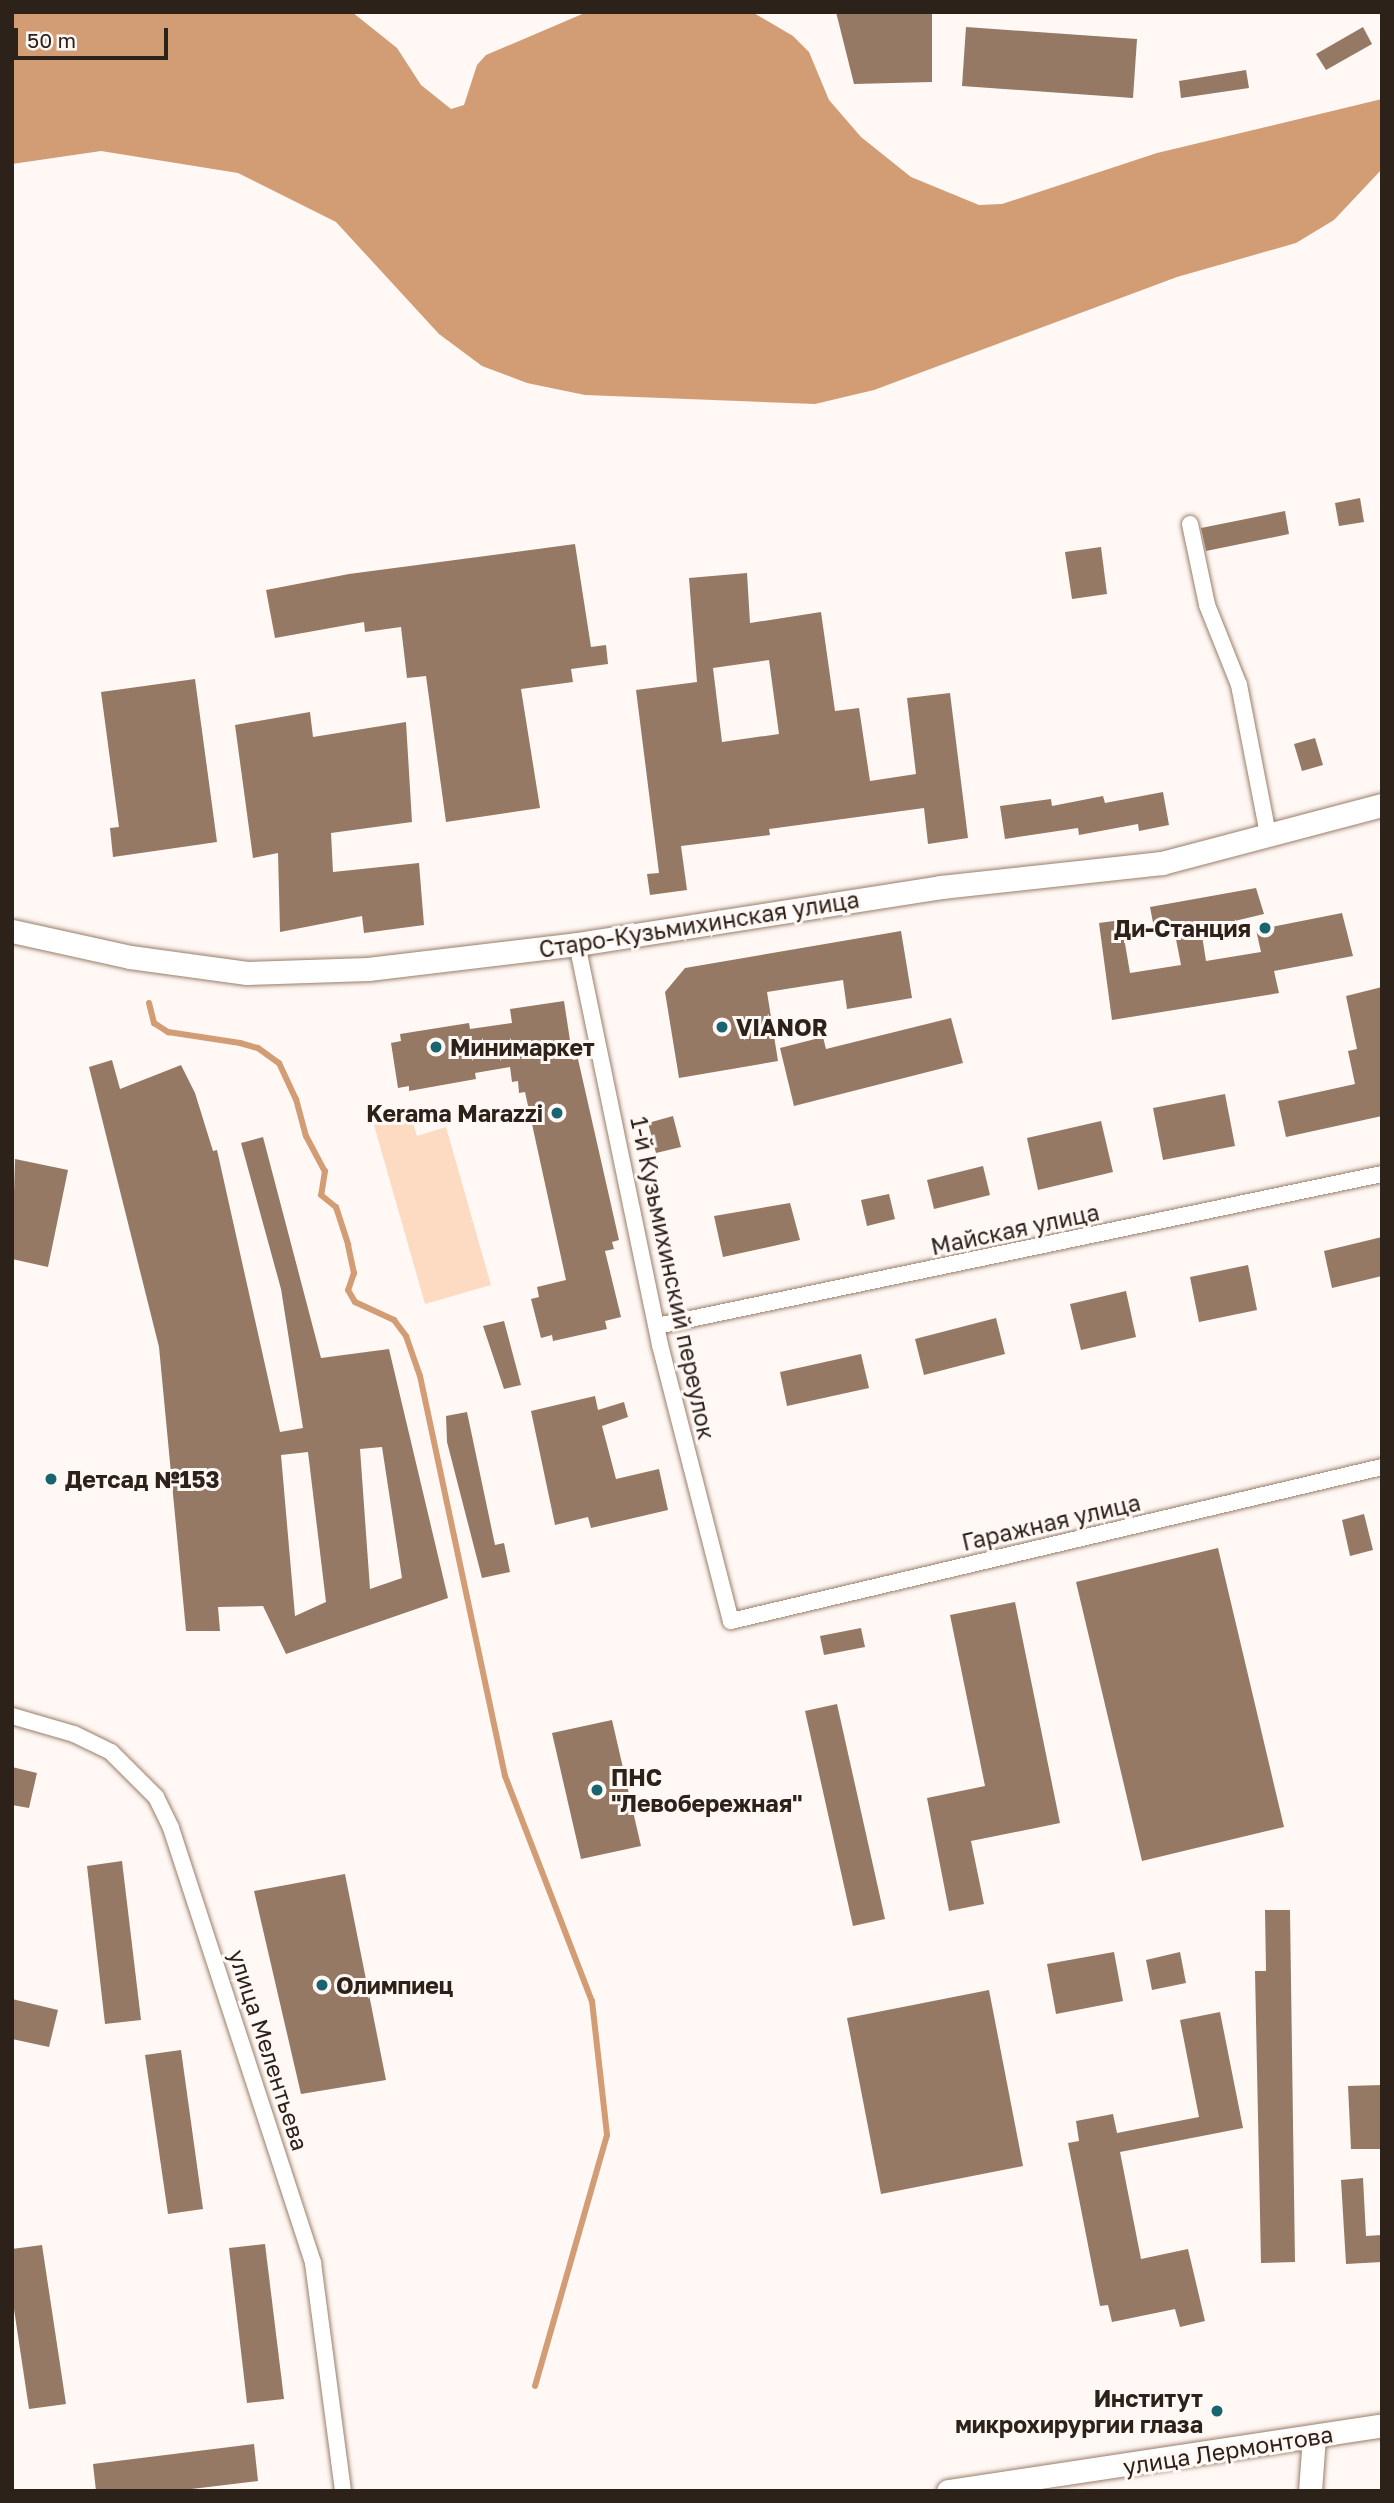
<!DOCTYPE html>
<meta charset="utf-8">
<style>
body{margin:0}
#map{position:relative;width:1394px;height:2503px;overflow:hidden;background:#fff8f4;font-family:"Golos Text",sans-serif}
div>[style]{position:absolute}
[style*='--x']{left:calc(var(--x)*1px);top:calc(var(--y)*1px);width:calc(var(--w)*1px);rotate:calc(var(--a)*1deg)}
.green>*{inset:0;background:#fddbc3}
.water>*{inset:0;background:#d29c74}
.stream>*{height:6px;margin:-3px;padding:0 3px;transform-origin:3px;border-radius:3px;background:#d29c74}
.building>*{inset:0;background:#957965}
.roads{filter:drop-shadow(0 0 2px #9a7e6a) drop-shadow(0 0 2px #9a7e6a)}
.street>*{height:16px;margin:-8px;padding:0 8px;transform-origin:8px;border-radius:8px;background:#fff}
.secondary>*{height:23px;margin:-11.5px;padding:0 11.5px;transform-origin:11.5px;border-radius:11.5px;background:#fff}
.dots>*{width:19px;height:19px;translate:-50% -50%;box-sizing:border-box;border:4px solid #fff8f4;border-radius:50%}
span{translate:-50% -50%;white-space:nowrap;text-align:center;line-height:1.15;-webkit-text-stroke:6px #fff8f4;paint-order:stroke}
.street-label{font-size:23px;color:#2d221a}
.poi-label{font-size:23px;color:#2d221a;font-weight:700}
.right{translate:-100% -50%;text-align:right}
.left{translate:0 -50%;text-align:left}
.frame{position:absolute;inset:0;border:14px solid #2d221a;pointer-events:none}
.scale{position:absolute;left:14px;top:28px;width:154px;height:32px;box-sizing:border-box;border:4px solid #2d221a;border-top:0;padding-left:9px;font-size:21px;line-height:24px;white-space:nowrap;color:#2d221a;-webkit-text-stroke:5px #fff8f4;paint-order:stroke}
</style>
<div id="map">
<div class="green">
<div style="clip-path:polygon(391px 1112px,394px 1122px,411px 1117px,417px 1136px,446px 1127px,491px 1285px,425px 1304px,372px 1118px)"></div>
</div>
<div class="water">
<div style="clip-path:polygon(12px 12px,352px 12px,397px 48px,421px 85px,451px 109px,464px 105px,477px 65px,486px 55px,587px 12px,752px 12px,793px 36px,809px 52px,829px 100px,861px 137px,911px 177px,979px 205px,1002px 204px,1157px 153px,1382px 99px,1382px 169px,1334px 220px,1296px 243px,1177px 277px,874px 390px,815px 404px,585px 395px,527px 383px,482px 366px,439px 334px,336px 222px,238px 173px,101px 151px,12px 164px)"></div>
</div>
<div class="stream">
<div style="--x:149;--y:1003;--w:21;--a:76"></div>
<div style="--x:154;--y:1023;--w:17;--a:33"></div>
<div style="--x:168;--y:1032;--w:73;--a:8.7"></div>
<div style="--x:240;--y:1043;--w:19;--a:16"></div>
<div style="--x:258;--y:1048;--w:26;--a:36"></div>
<div style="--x:279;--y:1063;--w:40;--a:65"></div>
<div style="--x:296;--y:1099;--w:38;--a:75"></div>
<div style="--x:306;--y:1136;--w:40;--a:62"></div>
<div style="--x:325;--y:1171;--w:24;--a:99"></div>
<div style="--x:321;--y:1195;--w:19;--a:39"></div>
<div style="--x:336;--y:1207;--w:40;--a:72"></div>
<div style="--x:348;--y:1245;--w:29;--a:78"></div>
<div style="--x:354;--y:1273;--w:18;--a:109"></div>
<div style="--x:348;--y:1290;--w:14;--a:60"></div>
<div style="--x:355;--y:1302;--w:43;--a:24.8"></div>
<div style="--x:394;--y:1320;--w:20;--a:53"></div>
<div style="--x:406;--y:1336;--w:42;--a:70.7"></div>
<div style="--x:420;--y:1376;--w:409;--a:78"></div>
<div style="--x:505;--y:1776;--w:241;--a:68.9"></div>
<div style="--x:592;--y:2001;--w:135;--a:83.6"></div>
<div style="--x:607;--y:2135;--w:261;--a:106"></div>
</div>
<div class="building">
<div style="clip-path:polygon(836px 12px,932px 12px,932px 82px,854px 84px)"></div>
<div style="clip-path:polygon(966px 27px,1137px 39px,1133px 98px,962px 86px)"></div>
<div style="clip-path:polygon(1363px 27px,1372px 44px,1326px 70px,1316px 54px)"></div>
<div style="clip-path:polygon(1246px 70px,1249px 88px,1181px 98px,1179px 81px)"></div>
<div style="clip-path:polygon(1360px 498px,1364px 522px,1339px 526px,1335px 503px)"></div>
<div style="clip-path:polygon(1285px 511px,1289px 534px,1206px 551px,1201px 528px)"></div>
<div style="clip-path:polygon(575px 544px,591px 647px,606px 645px,608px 664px,571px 669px,573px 682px,521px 689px,540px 808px,446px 822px,426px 676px,407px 678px,401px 627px,365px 632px,364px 622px,275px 638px,266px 590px,349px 574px)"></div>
<div style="clip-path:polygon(1101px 547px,1107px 594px,1072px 599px,1065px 552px)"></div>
<div style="clip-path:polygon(evenodd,747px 573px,750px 623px,821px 612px,835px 711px,859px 708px,870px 781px,916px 774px,907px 698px,950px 693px,968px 838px,928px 844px,924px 808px,769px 829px,770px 835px,681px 846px,687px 890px,650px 895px,647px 874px,659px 873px,636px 690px,697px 682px,689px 578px,747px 573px,769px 660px,779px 734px,722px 742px,713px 668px,769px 660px)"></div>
<div style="clip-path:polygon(195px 679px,217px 842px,113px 857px,110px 828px,119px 827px,101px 692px)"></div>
<div style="clip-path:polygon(310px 712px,313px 737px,406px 722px,412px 822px,331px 833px,333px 872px,419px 863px,424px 925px,364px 933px,362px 916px,280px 932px,278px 853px,253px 858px,235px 725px)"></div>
<div style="clip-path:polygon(1315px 738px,1323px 765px,1302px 771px,1294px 744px)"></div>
<div style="clip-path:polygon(1163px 792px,1169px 825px,1139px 831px,1138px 824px,1079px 835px,1078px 828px,1005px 839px,1000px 806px,1051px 799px,1052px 806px,1103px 796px,1105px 803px)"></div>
<div style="clip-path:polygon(1256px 888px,1264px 914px,1201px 929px,1206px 961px,1261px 952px,1256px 930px,1342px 913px,1353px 956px,1274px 971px,1279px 993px,1112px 1020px,1099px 923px,1121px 920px,1130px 973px,1181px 965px,1174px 929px,1155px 933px,1150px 907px)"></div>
<div style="clip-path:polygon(901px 931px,912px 998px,847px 1009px,843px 980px,767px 992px,778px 1061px,679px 1078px,665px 992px,685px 968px)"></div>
<div style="clip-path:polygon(1382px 987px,1382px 1116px,1286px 1137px,1278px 1101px,1355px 1084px,1348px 1051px,1357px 1049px,1346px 996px)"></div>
<div style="clip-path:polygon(564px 1001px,573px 1060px,578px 1059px,619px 1240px,612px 1242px,614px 1249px,605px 1251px,621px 1317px,605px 1321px,607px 1329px,553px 1341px,552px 1335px,541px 1338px,531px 1299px,539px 1297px,537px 1287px,566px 1280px,525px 1092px,519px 1093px,518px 1081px,512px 1082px,510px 1067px,475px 1073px,476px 1079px,409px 1091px,409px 1086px,398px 1088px,391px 1043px,401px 1041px,400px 1034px,469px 1023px,470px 1029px,512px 1023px,510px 1009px)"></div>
<div style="clip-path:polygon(951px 1018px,963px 1063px,794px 1106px,780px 1048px,823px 1037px,826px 1049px)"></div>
<div style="clip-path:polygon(evenodd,112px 1060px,120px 1089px,181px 1065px,195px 1093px,213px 1151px,217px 1150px,280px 1432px,303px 1428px,281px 1289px,241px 1143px,263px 1137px,321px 1358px,389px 1349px,448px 1598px,286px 1654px,263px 1606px,218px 1607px,220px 1631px,186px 1631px,159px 1347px,89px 1067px,112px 1060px,382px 1447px,402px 1578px,370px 1589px,360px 1449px,382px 1447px,112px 1060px,308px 1452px,326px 1602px,295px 1616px,281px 1455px,308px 1452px)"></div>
<div style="clip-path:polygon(1225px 1094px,1235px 1146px,1163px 1160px,1153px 1108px)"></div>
<div style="clip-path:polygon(673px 1116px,681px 1147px,656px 1153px,648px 1123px)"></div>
<div style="clip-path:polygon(1101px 1121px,1113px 1172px,1038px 1190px,1027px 1138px)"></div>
<div style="clip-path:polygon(15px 1159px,68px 1170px,48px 1267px,12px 1259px)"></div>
<div style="clip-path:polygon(983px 1166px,990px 1195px,934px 1209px,927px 1180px)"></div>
<div style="clip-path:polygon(889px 1194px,895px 1219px,867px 1226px,861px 1200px)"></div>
<div style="clip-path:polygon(790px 1203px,800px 1240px,723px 1257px,714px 1216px)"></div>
<div style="clip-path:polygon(1382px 1237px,1382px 1276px,1332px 1288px,1324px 1251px)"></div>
<div style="clip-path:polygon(1248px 1265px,1257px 1310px,1199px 1322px,1190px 1277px)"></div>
<div style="clip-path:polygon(1126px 1291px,1136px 1337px,1081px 1350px,1070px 1304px)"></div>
<div style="clip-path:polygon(996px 1318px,1005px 1354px,924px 1375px,915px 1339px)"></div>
<div style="clip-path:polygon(504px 1321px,521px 1385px,504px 1389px,483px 1326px)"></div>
<div style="clip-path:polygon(861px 1354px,869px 1388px,787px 1406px,780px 1372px)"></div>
<div style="clip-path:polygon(595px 1396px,598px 1410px,624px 1402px,628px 1417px,602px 1426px,616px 1479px,659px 1469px,668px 1510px,591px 1528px,588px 1517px,555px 1525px,531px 1411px)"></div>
<div style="clip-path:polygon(467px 1412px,495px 1545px,504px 1543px,510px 1572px,482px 1578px,447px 1442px,446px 1416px)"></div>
<div style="clip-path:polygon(1364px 1514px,1373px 1550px,1350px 1556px,1342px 1520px)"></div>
<div style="clip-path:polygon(1218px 1548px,1284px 1827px,1142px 1861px,1076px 1582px)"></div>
<div style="clip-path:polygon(1015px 1602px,1060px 1823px,971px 1841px,984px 1904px,949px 1911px,927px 1798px,985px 1786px,950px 1615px)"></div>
<div style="clip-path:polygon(861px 1628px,865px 1647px,824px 1655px,820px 1636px)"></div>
<div style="clip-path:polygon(837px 1704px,885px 1919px,853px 1926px,805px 1711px)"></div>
<div style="clip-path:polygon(612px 1720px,641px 1846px,581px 1859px,552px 1733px)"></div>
<div style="clip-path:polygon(12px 1767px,37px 1773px,29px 1808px,12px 1805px)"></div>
<div style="clip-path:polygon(122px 1861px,141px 2020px,105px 2024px,87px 1866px)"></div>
<div style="clip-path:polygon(345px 1874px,386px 2080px,301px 2094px,254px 1891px)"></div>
<div style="clip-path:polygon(1265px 1910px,1290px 1910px,1295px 2262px,1261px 2263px,1255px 1971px,1266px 1971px)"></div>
<div style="clip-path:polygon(1114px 1952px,1123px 2001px,1056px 2014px,1047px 1964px)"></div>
<div style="clip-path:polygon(1180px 1952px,1186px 1983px,1152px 1990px,1146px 1960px)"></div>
<div style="clip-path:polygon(989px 1990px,1023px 2166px,881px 2194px,847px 2018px)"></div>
<div style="clip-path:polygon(12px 1999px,58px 2010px,49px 2047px,12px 2039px)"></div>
<div style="clip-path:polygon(1220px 2012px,1243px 2128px,1120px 2152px,1141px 2259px,1188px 2249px,1205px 2321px,1180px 2327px,1175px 2309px,1112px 2322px,1108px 2305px,1100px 2306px,1068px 2143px,1079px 2141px,1076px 2121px,1113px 2114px,1117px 2133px,1199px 2117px,1180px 2020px)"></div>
<div style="clip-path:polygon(181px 2050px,203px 2209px,168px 2214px,145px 2055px)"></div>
<div style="clip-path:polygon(1382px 2085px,1382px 2149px,1351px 2149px,1348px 2086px)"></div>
<div style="clip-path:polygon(1363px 2178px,1366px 2236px,1382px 2235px,1382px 2262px,1346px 2264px,1341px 2180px)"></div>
<div style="clip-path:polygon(265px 2244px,284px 2399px,247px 2403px,229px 2248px)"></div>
<div style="clip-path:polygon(42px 2245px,66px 2404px,29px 2409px,12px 2296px,12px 2249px)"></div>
<div style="clip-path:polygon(254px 2444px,258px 2481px,175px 2491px,96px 2491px,93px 2464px)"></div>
</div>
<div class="roads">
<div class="street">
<div style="--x:1190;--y:524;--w:83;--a:78.1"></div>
<div style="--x:1207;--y:605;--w:86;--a:68.2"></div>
<div style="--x:1239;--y:685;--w:152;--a:79"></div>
<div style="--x:577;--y:944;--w:409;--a:78.3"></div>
<div style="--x:660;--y:1345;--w:285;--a:75.6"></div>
<div style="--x:731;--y:1621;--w:669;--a:-13.31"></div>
<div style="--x:657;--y:1326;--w:741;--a:-11.84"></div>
<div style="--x:12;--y:1716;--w:65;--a:16.2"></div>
<div style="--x:74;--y:1734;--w:41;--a:25.9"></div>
<div style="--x:111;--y:1752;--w:64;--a:45"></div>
<div style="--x:156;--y:1797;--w:34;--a:64"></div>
<div style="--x:171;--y:1828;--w:458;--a:71.9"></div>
<div style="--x:313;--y:2263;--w:230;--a:82.5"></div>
</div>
<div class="secondary">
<div style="--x:12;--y:931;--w:121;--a:12.4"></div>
<div style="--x:130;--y:957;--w:118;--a:7.8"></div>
<div style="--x:247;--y:973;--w:121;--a:-1.9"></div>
<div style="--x:368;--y:969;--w:210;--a:-6.8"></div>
<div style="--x:577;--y:944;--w:368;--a:-8.9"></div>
<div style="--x:941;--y:887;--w:222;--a:-6.2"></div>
<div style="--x:1162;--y:863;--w:228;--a:-14.8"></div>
<div style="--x:948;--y:2491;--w:439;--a:-8.6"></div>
<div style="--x:1310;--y:2491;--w:55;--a:-85.8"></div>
</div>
</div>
<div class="dots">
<div style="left:1265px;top:928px;background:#19656f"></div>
<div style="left:722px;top:1027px;background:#19656f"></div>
<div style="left:436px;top:1047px;background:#19656f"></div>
<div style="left:557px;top:1113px;background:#19656f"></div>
<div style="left:51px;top:1479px;background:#19656f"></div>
<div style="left:597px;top:1790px;background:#19656f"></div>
<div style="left:322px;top:1985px;background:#19656f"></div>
<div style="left:1217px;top:2411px;background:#19656f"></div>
</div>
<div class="street-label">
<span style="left:699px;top:924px;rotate:-9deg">Старо-Кузьмихинская улица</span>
<span style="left:1015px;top:1229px;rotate:-12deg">Майская улица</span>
<span style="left:673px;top:1278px;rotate:78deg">1-й Кузьмихинский переулок</span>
<span style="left:1051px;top:1522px;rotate:-13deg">Гаражная улица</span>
<span style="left:269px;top:2050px;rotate:72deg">улица Мелентьева</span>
<span style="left:1228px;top:2450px;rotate:-9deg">улица Лермонтова</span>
</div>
<div class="poi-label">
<span class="right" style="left:1251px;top:928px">Ди-Станция</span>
<span class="left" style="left:736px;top:1027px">VIANOR</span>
<span class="left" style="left:450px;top:1047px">Минимаркет</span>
<span class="right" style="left:543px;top:1113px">Kerama Marazzi</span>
<span class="left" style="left:65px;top:1479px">Детсад №153</span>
<span class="left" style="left:611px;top:1790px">ПНС<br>"Левобережная"</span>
<span class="left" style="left:336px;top:1985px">Олимпиец</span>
<span class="right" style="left:1203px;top:2411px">Институт<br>микрохирургии глаза</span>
</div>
<div class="frame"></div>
<div class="scale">50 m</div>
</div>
